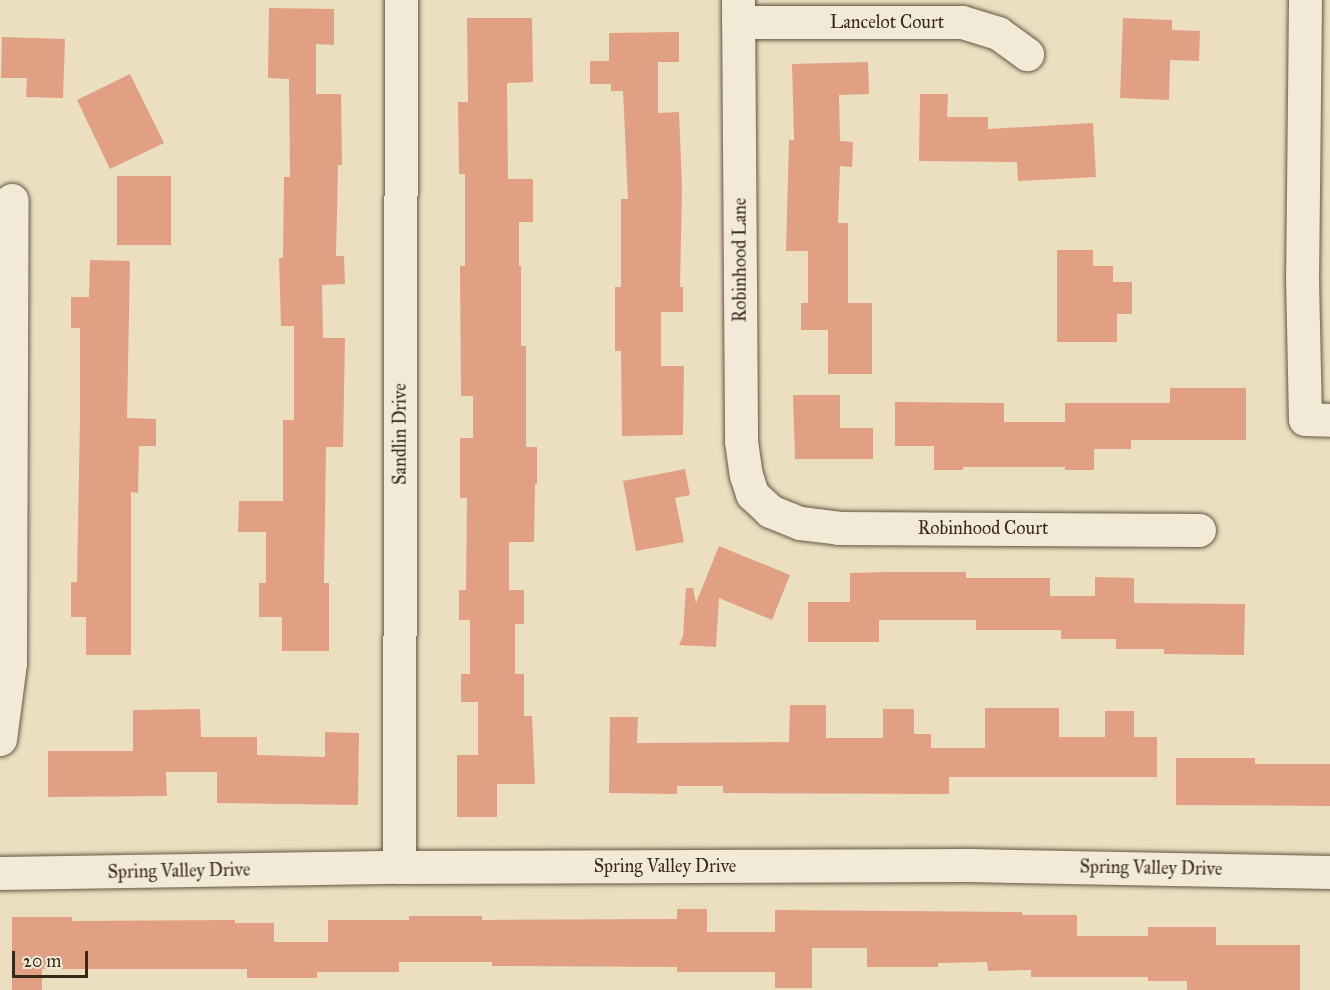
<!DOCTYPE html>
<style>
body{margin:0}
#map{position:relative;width:1330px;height:990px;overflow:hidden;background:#ebdfc0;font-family:"IM FELL Great Primer",serif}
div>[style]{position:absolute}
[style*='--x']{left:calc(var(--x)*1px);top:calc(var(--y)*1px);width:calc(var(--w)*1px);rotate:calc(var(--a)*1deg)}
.building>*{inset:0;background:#e19f83}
.roads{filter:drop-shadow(0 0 2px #645641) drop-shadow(0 0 2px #645641)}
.minor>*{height:33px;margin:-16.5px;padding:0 16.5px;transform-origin:16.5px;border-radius:16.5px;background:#f2ead6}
span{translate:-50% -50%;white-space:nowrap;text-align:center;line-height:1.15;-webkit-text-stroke:6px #f2ead6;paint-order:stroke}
.street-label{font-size:18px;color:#372817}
.scale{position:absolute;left:12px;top:951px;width:76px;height:27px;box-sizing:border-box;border:3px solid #372817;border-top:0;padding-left:8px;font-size:18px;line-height:21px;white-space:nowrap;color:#372817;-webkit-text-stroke:4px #f2ead6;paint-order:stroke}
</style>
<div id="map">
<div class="building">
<div style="clip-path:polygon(269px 8px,334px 9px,334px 45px,316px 44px,316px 94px,341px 94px,342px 165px,338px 165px,336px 256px,344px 256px,345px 284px,322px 285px,323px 338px,345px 338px,343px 447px,326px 447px,324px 583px,329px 583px,329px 651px,282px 651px,282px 617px,259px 617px,259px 583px,266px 583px,266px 532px,238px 532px,239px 501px,283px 501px,283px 420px,294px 420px,294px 326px,281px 326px,279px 258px,283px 258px,284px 177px,290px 177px,289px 79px,268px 78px)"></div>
<div style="clip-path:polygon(467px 18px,532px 18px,533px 82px,507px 83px,508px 179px,533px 179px,533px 222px,519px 222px,519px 266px,521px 266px,521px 346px,526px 346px,526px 447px,537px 447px,537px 484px,535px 484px,534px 542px,509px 542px,509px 590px,524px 590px,524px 624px,515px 624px,515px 674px,524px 674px,524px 716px,532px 716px,535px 784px,497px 784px,497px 817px,457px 817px,457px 755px,478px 755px,478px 702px,461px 702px,461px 674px,470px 674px,470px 620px,459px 620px,459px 590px,466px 590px,467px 498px,460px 498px,460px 438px,473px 438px,473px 396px,461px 396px,460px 266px,465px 266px,465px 174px,459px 174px,458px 102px,468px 102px)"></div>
<div style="clip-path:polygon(1123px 18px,1172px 20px,1172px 30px,1200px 31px,1199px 61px,1170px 60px,1169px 100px,1120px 98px)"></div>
<div style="clip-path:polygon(679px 32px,679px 62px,658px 62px,658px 113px,679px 112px,682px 186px,680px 287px,683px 287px,683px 312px,661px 312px,661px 366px,684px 366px,683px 435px,622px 436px,621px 351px,615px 351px,615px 287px,621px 287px,621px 199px,628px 199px,623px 91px,611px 91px,611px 84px,590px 84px,590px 61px,609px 61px,609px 33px)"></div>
<div style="clip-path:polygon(2px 37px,65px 39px,63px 98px,26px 97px,27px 78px,1px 78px)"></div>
<div style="clip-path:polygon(868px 62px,869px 94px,839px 95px,840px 141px,853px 142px,852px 167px,840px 166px,838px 223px,848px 223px,848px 303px,872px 303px,872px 374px,828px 374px,828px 330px,801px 330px,801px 303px,808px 303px,808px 251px,786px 251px,789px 140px,794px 140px,792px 64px)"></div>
<div style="clip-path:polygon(130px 74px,164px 143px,110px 169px,77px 100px)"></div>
<div style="clip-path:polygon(920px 94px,948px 94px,947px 117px,988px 117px,988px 129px,1093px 123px,1096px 177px,1018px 181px,1017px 162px,919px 161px)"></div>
<div style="clip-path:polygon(117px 176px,171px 176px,171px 245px,117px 245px)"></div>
<div style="clip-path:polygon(1057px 250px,1093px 250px,1093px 266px,1113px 266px,1113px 282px,1132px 282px,1132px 314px,1117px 314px,1117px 342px,1057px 342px)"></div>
<div style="clip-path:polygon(90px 260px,130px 261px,127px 418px,156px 419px,156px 446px,139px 446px,138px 493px,131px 492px,131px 655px,86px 655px,86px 617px,71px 617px,71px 582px,77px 582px,80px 418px,80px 328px,71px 328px,71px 297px,89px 297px)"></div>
<div style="clip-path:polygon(1170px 388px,1246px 388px,1246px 440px,1131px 440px,1131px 449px,1094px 449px,1094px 470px,1065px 470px,1065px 467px,963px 467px,963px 470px,934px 470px,934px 446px,895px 446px,895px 402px,1004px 403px,1004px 422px,1065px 422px,1065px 403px,1170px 403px)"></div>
<div style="clip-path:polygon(793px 395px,840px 395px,840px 428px,873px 428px,873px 459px,795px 459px)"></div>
<div style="clip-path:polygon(685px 469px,690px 495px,675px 498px,684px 542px,636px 551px,623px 481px)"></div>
<div style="clip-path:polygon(719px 546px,790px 575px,772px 620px,719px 598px,716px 647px,679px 645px,683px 636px,686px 588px,693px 588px,696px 603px)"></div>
<div style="clip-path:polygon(890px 572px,966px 572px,966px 578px,1050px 578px,1050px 596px,1095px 596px,1095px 577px,1134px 578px,1134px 603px,1245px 604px,1244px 655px,1164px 654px,1164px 649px,1116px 649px,1116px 639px,1061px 639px,1061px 630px,976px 630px,976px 620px,879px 620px,879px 642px,808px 642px,808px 602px,850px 602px,850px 573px)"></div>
<div style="clip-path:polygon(790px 705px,826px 705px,826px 738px,883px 738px,883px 709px,914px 709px,914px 734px,931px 734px,931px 748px,985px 748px,985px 708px,1059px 708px,1059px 737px,1105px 737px,1105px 711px,1134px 711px,1134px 737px,1157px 737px,1157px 777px,949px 777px,949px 794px,723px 793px,723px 786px,677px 786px,677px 794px,609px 793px,610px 717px,638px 717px,637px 743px,789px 742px)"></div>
<div style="clip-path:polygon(200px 709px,201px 737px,257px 737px,257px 755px,325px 757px,325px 732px,359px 733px,358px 805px,217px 803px,217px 772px,166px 772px,167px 796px,48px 797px,48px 751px,133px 751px,133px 710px)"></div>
<div style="clip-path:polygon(1176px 758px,1255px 758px,1255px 764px,1330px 764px,1330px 806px,1176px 805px)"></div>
<div style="clip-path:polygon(677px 909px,707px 909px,707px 932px,775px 932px,775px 910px,1022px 912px,1022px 915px,1077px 915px,1077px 936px,1148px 936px,1148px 927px,1216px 927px,1216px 945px,1300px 945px,1300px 990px,1187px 990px,1187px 981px,1148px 981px,1148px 977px,1031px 977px,1031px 970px,988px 971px,987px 962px,938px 963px,938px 967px,867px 967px,867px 948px,812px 948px,812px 988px,775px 988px,775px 972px,677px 972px,677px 967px,492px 966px,492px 962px,399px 962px,399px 972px,317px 972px,317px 978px,247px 978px,247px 969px,42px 969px,42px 990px,12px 990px,12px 917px,72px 917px,72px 921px,235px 920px,235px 923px,274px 923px,274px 942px,328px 942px,328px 920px,409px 920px,409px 916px,482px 916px,482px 920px,677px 919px)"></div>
</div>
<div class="roads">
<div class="minor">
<div style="--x:738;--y:0;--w:441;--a:89.6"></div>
<div style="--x:741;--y:441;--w:34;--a:82"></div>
<div style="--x:746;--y:475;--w:20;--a:72"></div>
<div style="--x:752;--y:494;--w:25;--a:43"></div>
<div style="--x:770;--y:511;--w:32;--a:22"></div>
<div style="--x:800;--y:523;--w:38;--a:7"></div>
<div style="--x:838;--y:528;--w:361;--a:0.3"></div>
<div style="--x:1305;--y:0;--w:277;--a:90.6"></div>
<div style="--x:1302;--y:277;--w:142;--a:88.8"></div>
<div style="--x:1305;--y:419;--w:25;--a:2"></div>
<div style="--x:738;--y:22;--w:224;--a:0"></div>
<div style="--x:962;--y:22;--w:38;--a:17"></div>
<div style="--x:998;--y:33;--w:36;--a:36"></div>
<div style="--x:0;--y:739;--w:77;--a:-82.5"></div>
<div style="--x:10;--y:663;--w:463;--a:-89.8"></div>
<div style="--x:399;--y:867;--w:867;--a:-89.87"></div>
<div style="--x:0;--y:873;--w:399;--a:-0.9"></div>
<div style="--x:399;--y:867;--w:570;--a:-0.2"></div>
<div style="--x:969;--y:865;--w:361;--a:1.1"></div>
</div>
</div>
<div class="street-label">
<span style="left:887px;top:22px">Lancelot Court</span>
<span style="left:740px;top:260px;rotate:-90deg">Robinhood Lane</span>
<span style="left:400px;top:434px;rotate:-90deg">Sandlin Drive</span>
<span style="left:983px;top:528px">Robinhood Court</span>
<span style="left:665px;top:866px">Spring Valley Drive</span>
<span style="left:1151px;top:868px;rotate:1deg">Spring Valley Drive</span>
<span style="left:179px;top:871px;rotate:-1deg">Spring Valley Drive</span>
</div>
<div class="scale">20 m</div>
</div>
